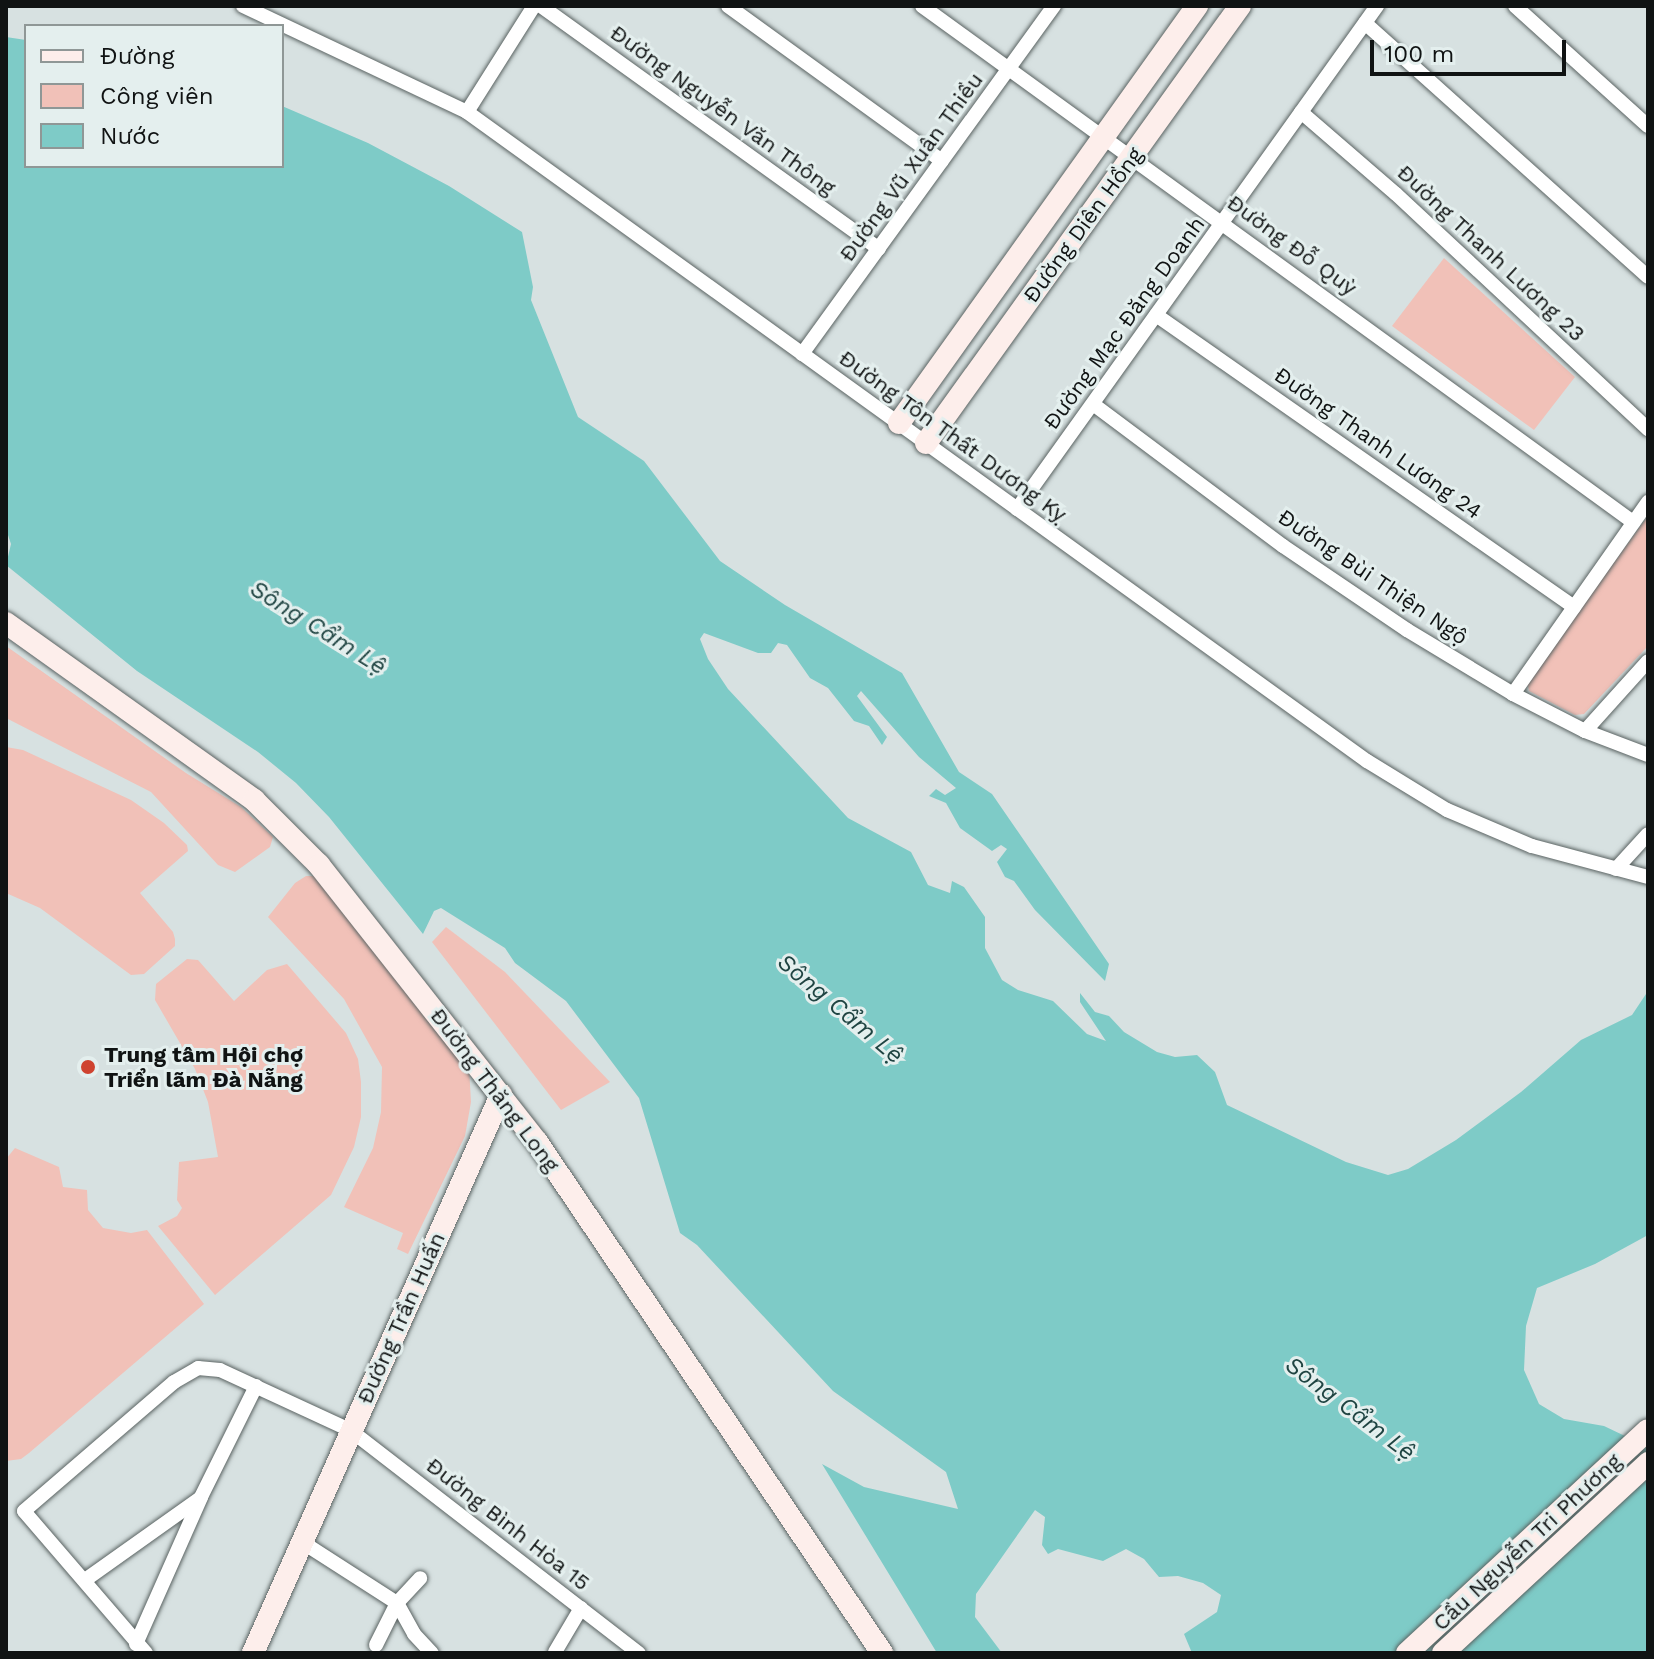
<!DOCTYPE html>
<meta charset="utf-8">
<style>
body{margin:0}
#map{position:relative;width:1654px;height:1659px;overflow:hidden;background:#d7e1e1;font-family:"Work Sans",sans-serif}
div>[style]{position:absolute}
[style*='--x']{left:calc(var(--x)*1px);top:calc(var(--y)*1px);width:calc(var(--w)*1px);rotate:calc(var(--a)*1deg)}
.green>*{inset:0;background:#f1c1b8}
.water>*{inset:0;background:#7ecbc7}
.roads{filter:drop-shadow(0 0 2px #5a6362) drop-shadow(0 0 2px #5a6362)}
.street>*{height:14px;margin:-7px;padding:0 7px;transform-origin:7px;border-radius:7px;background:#fff}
.secondary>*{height:22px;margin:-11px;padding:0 11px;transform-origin:11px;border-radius:11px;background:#fdeeeb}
.dots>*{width:22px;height:22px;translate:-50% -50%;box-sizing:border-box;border:4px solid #e4efee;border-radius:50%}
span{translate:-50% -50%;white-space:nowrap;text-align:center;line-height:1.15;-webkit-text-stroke:6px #e4efee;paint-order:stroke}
.street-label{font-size:22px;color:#101313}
.poi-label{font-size:22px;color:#101313;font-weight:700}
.left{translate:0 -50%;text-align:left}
.water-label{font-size:24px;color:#1f4442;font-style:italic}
.frame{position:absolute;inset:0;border:8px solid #101313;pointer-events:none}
.legend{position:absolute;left:24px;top:24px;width:260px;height:144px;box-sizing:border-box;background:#e4efee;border:2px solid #8f9796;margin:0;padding:10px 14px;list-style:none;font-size:24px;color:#101313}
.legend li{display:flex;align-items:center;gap:16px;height:40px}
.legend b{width:40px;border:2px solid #8f9796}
.scale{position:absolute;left:1370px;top:40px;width:196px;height:36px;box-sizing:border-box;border:4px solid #101313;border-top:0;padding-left:10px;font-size:24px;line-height:28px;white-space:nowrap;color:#101313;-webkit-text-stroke:6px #e4efee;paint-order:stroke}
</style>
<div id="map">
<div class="green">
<div style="clip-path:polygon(1444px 258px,1575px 377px,1534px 430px,1392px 326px)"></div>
<div style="clip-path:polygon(1648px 516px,1648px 646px,1584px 714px,1575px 715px,1529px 691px,1527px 681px)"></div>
<div style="clip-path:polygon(6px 646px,186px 773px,241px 807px,273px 837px,270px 847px,235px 872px,218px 865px,151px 792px,6px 718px)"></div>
<div style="clip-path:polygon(6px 747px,23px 750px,131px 800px,164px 823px,187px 845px,188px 851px,140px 893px,173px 932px,175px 939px,175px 946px,144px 974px,131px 975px,40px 908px,6px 893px)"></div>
<div style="clip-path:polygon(306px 876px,317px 876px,469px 1067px,471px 1102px,465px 1136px,408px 1254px,397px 1249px,403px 1233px,344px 1207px,373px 1148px,381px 1112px,382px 1067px,344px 999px,268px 917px,295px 883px)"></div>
<div style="clip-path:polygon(446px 927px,505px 972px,610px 1082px,561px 1110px,432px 942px)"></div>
<div style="clip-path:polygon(187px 959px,198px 960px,234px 1001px,267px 970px,287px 964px,346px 1033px,358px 1059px,361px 1082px,361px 1117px,354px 1147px,331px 1195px,215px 1295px,158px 1226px,177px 1216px,182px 1208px,177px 1200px,179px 1162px,218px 1157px,208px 1102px,195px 1069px,155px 1000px,156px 984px)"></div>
<div style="clip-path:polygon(15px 1148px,59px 1167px,63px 1187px,87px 1190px,88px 1210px,103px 1228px,131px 1233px,147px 1230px,204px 1304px,29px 1453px,21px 1459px,6px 1461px,6px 1159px)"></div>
</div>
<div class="water">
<div style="clip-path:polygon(6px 37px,26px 40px,26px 166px,282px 166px,282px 106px,368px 143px,449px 186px,522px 232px,533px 287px,531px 300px,578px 417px,644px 461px,720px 561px,785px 605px,902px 673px,959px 772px,992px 794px,1109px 964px,1105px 981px,1035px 910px,1014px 881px,1005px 877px,997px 862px,1007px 849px,1001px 845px,992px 851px,960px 828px,946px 803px,929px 796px,936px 789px,945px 795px,956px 788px,919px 757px,861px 691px,857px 696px,887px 737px,882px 745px,869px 726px,854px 721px,828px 688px,810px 678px,787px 645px,778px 643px,771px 653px,758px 653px,704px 633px,700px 639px,708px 659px,728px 689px,848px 818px,911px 852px,928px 885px,950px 893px,952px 881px,964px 887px,985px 917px,985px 948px,1002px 980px,1018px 990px,1053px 1001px,1087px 1034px,1106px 1041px,1080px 1002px,1080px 993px,1095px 1012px,1109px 1016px,1124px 1032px,1157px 1052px,1175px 1057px,1197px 1055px,1215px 1072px,1227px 1105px,1346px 1162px,1388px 1175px,1408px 1169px,1456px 1140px,1521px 1092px,1581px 1040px,1632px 1015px,1648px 991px,1648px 1235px,1595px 1264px,1537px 1288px,1526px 1326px,1524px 1370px,1539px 1404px,1564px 1419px,1604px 1426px,1648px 1447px,1648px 1653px,1192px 1653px,1184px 1634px,1217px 1612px,1221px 1595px,1203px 1583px,1178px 1576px,1159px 1577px,1144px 1559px,1126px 1549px,1103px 1561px,1058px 1549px,1048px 1554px,1042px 1545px,1045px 1517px,1035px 1510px,976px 1594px,975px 1617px,1002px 1653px,937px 1653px,822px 1464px,864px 1487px,958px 1509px,946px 1472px,833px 1391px,697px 1245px,680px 1233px,639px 1098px,566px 1001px,515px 963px,505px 948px,441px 908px,434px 911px,423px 934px,329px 817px,296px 783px,258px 752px,137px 671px,6px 565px,11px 544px,6px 529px)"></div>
</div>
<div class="roads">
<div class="street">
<div style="--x:243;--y:6;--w:248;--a:25.3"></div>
<div style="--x:467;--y:112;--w:1110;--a:35.8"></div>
<div style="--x:1367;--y:761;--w:94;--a:31.5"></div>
<div style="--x:1447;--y:810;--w:92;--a:23"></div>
<div style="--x:1532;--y:846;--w:120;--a:15"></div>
<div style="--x:541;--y:6;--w:416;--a:35.7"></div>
<div style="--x:728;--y:6;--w:264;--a:35.9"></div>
<div style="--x:922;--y:6;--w:879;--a:35.97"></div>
<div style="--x:1515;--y:6;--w:179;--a:42.1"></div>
<div style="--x:1365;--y:23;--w:380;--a:41.9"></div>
<div style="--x:467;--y:112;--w:125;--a:-57.7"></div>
<div style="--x:1301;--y:112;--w:125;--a:40.8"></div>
<div style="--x:1396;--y:194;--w:345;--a:43"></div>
<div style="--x:1156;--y:315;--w:510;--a:34.94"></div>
<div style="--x:802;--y:354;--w:430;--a:-54.1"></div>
<div style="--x:1093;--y:404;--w:237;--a:36.8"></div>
<div style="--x:1283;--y:546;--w:150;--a:34.1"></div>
<div style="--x:1407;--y:630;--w:124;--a:31.1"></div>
<div style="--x:1513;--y:694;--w:81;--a:27.2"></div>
<div style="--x:1585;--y:731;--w:67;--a:20.9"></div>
<div style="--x:1017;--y:509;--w:619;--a:-54.41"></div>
<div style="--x:1513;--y:694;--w:235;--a:-54.9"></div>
<div style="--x:1585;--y:731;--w:94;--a:-48"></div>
<div style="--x:1616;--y:869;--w:47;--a:-47.6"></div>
<div style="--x:302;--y:1542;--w:113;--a:32.7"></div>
<div style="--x:397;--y:1603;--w:34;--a:-47"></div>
<div style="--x:85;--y:1580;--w:140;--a:-35.4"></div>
<div style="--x:136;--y:1644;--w:161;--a:-66.1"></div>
<div style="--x:201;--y:1497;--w:124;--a:-63.6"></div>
<div style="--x:376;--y:1645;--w:47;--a:-63.4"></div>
<div style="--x:397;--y:1603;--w:35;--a:61"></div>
<div style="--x:414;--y:1634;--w:26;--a:47"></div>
<div style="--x:555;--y:1652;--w:51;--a:-59.4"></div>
<div style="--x:146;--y:1653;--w:187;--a:-130.7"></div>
<div style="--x:24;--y:1511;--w:198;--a:-40.7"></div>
<div style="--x:174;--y:1382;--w:28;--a:-30"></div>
<div style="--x:198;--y:1368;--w:22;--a:5"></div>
<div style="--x:220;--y:1370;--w:143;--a:24.8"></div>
<div style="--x:350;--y:1430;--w:365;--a:37.7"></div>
</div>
<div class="secondary">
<div style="--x:899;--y:423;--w:513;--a:-54.45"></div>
<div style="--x:926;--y:443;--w:538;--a:-54.3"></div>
<div style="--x:6;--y:623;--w:305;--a:35.5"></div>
<div style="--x:254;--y:800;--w:92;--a:45"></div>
<div style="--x:319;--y:865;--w:352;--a:51.8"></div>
<div style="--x:537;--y:1142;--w:617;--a:55.97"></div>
<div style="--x:253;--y:1653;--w:611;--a:-66.04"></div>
<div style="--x:1407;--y:1653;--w:328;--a:-42.8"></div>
<div style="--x:1443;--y:1653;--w:280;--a:-42.8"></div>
</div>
</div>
<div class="dots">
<div style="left:88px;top:1067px;background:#cf4330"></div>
</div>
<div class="street-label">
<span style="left:723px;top:110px;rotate:36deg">Đường Nguyễn Văn Thông</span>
<span style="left:911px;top:167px;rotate:-54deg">Đường Vũ Xuân Thiều</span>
<span style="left:1083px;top:225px;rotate:-54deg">Đường Diên Hồng</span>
<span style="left:1292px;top:245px;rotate:36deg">Đường Đỗ Quỳ</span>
<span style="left:1491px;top:253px;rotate:43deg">Đường Thanh Lương 23</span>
<span style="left:1124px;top:323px;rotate:-54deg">Đường Mạc Đăng Doanh</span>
<span style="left:953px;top:436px;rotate:36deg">Đường Tôn Thất Dương Kỵ</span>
<span style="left:1378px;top:443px;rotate:35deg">Đường Thanh Lương 24</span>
<span style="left:1373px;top:577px;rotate:34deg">Đường Bùi Thiện Ngộ</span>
<span style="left:495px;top:1090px;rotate:53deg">Đường Thăng Long</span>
<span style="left:401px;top:1318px;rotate:-66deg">Đường Trần Huấn</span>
<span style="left:508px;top:1524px;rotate:38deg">Đường Bình Hòa 15</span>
<span style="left:1527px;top:1542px;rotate:-43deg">Cầu Nguyễn Tri Phương</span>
</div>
<div class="poi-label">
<span class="left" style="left:104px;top:1067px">Trung tâm Hội chợ<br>Triển lãm Đà Nẵng</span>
</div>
<div class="water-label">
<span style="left:318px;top:628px;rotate:32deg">Sông Cẩm Lệ</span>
<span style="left:840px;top:1009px;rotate:40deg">Sông Cẩm Lệ</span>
<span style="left:1350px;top:1409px;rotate:37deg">Sông Cẩm Lệ</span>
</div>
<div class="frame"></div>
<ul class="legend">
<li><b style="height:10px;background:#fdeeeb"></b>Đường</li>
<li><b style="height:22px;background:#f1c1b8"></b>Công viên</li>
<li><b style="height:22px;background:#7ecbc7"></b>Nước</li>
</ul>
<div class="scale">100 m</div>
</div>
